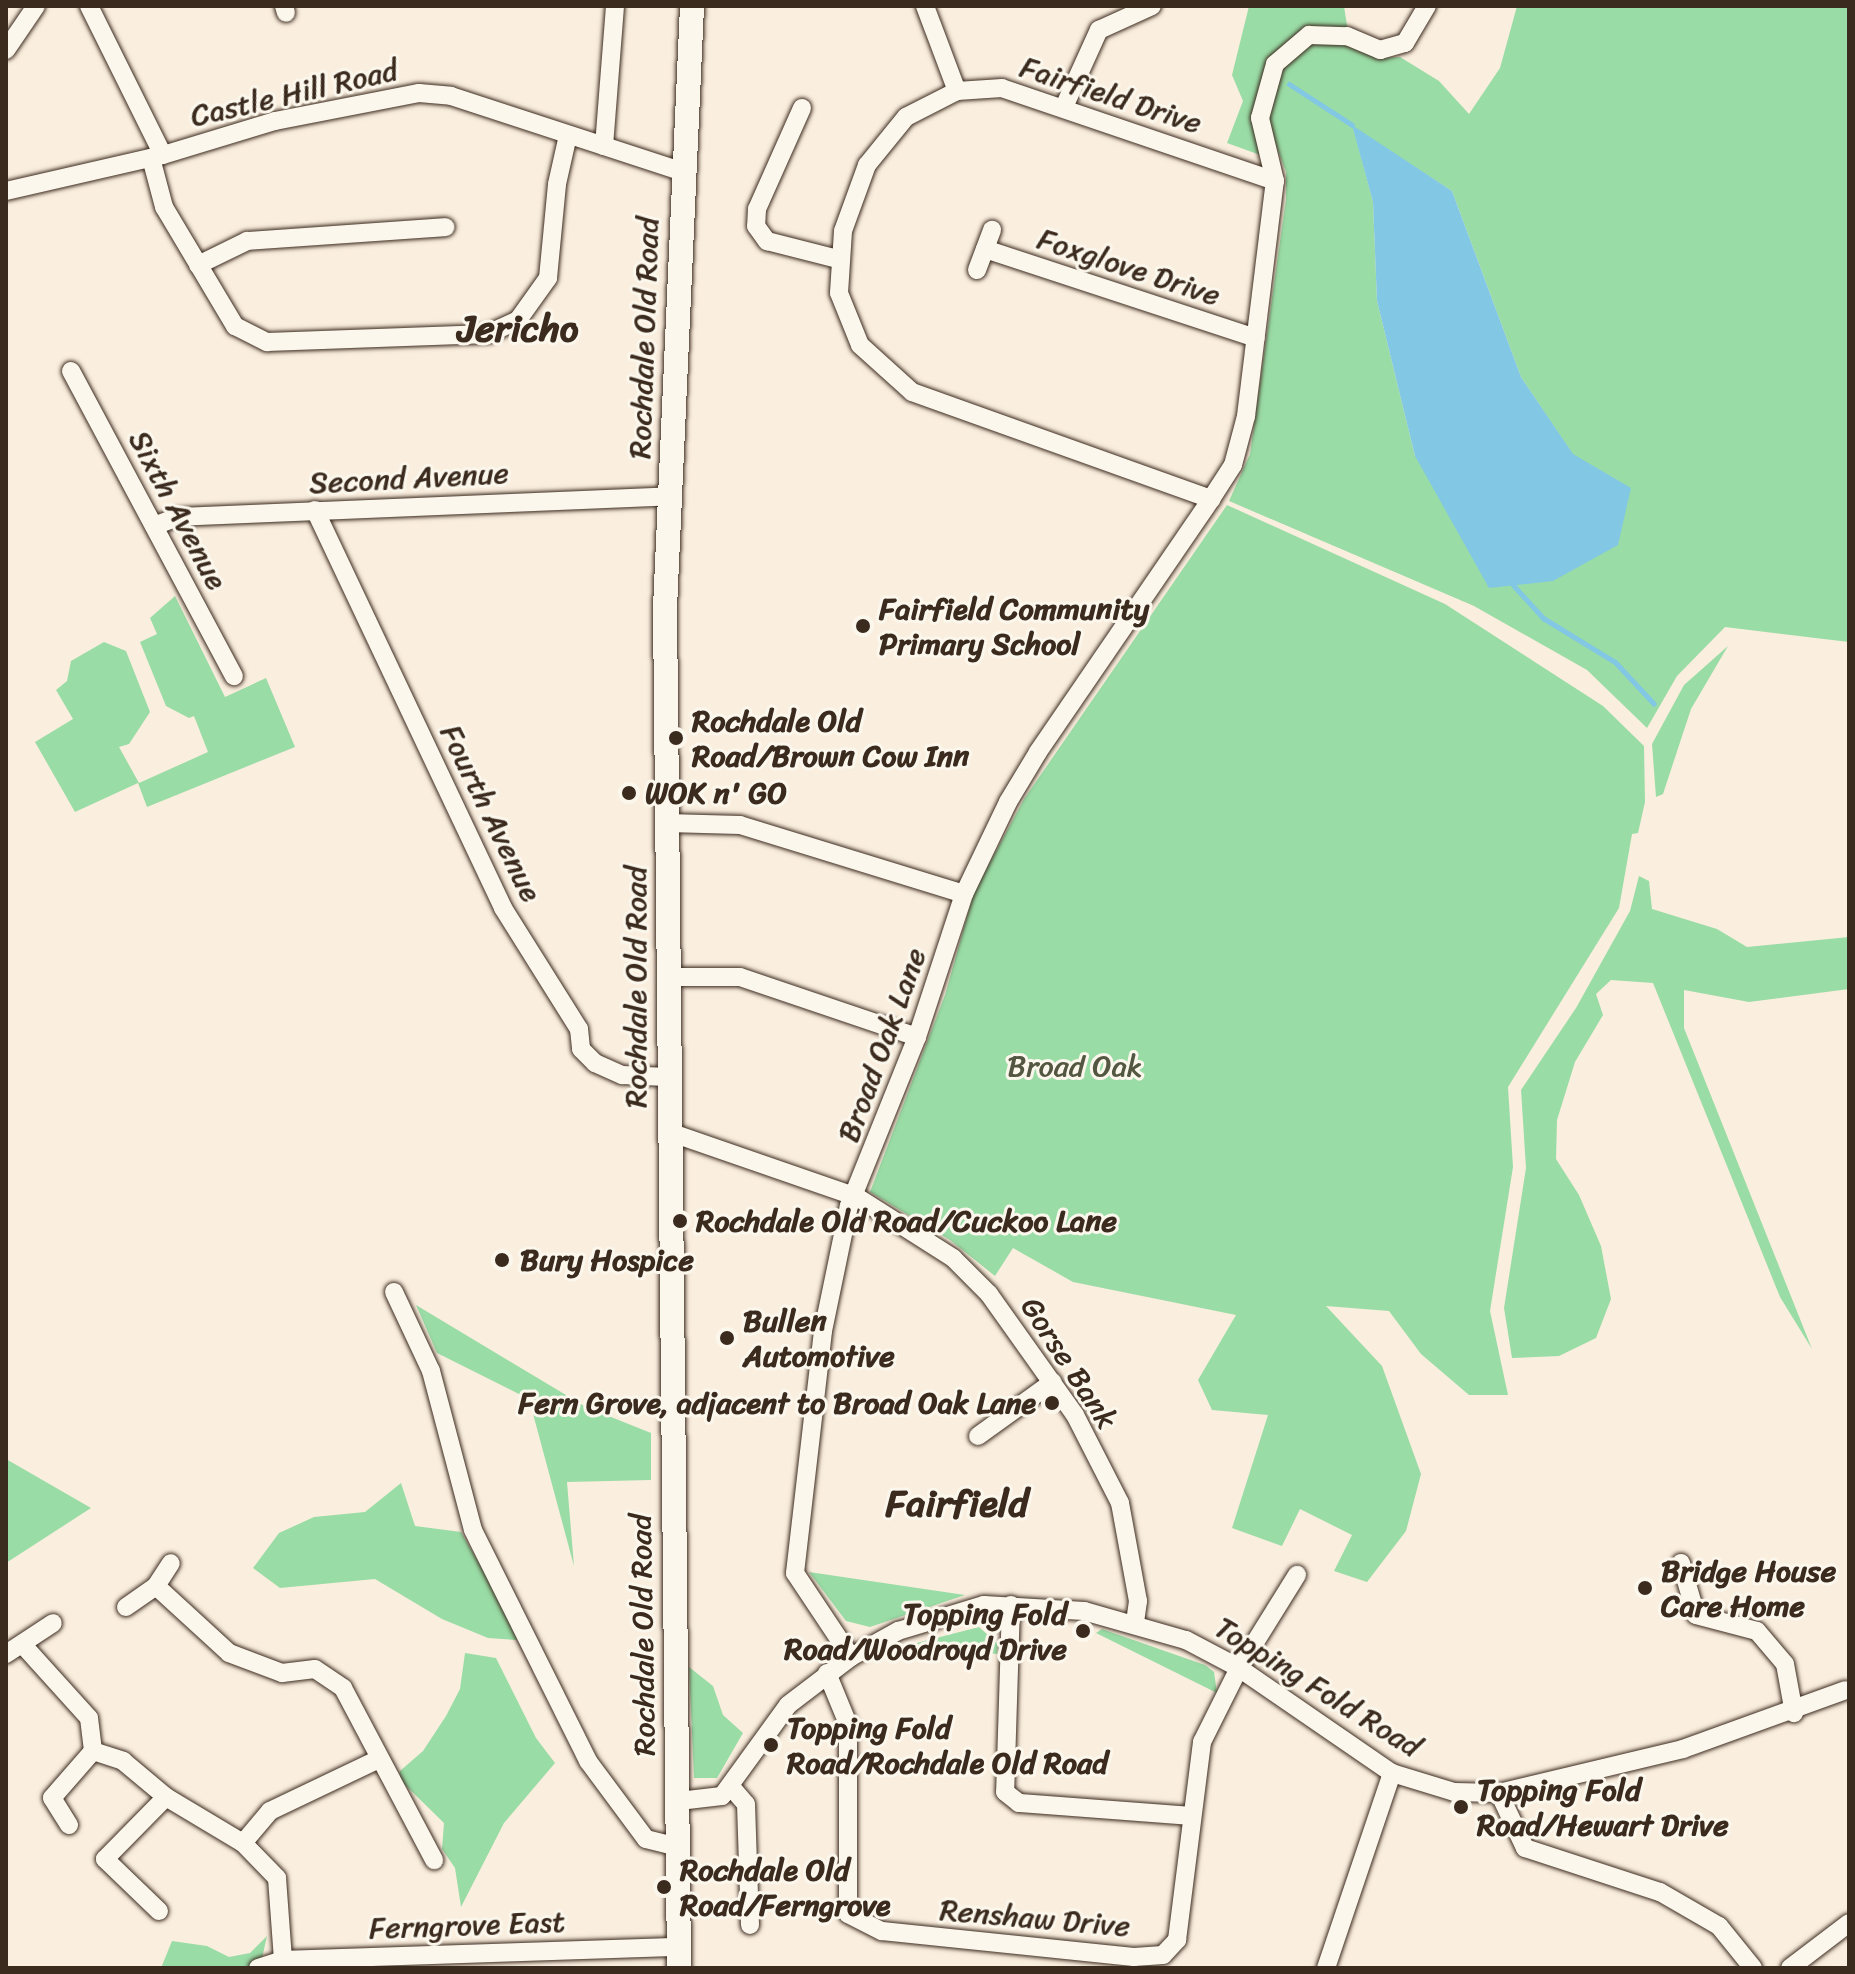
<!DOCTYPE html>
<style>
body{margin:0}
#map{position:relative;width:1855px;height:1974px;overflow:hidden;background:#faeede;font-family:Sriracha,sans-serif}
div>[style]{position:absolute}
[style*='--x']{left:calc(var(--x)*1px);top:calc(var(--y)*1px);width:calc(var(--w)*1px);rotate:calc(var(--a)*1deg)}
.green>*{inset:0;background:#9adca6}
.water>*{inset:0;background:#82c7e3}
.stream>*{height:5px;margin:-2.5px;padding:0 2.5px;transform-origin:2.5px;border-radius:2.5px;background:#82c7e3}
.roads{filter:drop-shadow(0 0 2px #3b2a1e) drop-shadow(0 0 2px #3b2a1e)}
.street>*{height:18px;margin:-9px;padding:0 9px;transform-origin:9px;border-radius:9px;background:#fbf7ec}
.secondary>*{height:24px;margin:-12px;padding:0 12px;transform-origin:12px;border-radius:12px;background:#fbf7ec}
.dots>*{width:22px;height:22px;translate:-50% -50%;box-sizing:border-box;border:4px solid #fbf7ec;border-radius:50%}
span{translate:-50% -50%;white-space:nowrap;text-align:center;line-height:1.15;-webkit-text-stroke:6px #fbf7ec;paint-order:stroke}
.street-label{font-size:30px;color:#3b2a1e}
.poi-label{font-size:30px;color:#3b2a1e;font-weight:700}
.left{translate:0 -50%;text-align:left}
.right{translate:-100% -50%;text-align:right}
.park-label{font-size:30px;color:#535640}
.district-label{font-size:38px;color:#3b2a1e;font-weight:700}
.frame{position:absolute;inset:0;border:8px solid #3b2a1e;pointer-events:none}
</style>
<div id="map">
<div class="green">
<div style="clip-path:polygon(1249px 6px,1344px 6px,1348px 32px,1307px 29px,1272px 62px,1263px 156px,1227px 143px,1243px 101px,1232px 75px)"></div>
<div style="clip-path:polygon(evenodd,1517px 6px,1849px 6px,1849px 642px,1725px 627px,1677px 676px,1647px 728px,1587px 670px,1474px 606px,1229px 501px,1250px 454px,1286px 199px,1286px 172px,1265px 116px,1279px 68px,1311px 42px,1345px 40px,1376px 58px,1400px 57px,1439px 81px,1469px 114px,1500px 68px,1517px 6px,1353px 127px,1452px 191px,1521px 377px,1573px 455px,1631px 489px,1415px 456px,1377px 301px,1373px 202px,1353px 127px)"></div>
<div style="clip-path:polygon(1227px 505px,1445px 604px,1603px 706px,1644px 746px,1645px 802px,1638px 833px,1632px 834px,1619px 908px,1508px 1087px,1513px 1167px,1490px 1311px,1508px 1395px,1469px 1395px,1421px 1354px,1389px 1311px,1326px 1306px,1382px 1366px,1421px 1474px,1406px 1531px,1367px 1582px,1334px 1571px,1352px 1535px,1300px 1509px,1282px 1546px,1232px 1528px,1268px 1415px,1212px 1410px,1198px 1380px,1236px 1315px,1073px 1282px,1013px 1248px,995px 1276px,950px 1240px,870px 1192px,945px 995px,974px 892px,1024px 799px)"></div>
<div style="clip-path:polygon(175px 596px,225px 697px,266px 678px,295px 747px,147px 807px,138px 783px,75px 812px,35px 742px,73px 719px,56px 690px,67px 681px,71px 661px,104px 642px,126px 651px,150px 712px,129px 744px,119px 747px,139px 783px,208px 752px,194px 716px,189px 718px,166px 706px,140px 642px,157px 634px,150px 618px)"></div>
<div style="clip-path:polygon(1728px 646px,1691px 709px,1663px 794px,1656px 797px,1652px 744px,1684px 685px)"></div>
<div style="clip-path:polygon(1639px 876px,1649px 881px,1652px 909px,1717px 929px,1747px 947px,1849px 937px,1849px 989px,1749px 1002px,1684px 990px,1684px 1028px,1812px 1349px,1780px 1297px,1653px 983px,1611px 980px,1596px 994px,1603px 1015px,1575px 1062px,1557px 1120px,1556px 1159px,1579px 1195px,1601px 1246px,1611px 1299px,1596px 1338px,1559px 1356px,1512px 1358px,1504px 1308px,1526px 1168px,1521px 1090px,1576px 1008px,1630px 911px)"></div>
<div style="clip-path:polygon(416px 1305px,586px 1407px,651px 1433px,651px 1480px,567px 1482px,574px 1566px,529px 1399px,437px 1353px)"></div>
<div style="clip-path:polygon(6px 1459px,91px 1508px,6px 1563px)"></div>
<div style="clip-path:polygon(401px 1483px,415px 1526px,461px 1532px,504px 1606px,517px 1640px,488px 1638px,442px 1619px,375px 1579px,280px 1588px,253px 1568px,279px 1533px,314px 1517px,365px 1512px)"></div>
<div style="clip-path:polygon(809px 1572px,965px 1595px,870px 1627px,846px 1621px)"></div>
<div style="clip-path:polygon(979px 1627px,998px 1644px,997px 1654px,913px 1644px)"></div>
<div style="clip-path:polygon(1102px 1629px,1205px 1665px,1214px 1672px,1217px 1693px,1096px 1633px)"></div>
<div style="clip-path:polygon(465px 1653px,496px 1658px,536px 1738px,555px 1763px,504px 1823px,461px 1907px,455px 1868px,442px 1849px,444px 1823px,399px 1779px,400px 1771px,423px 1751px,446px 1716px,460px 1689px)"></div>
<div style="clip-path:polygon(689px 1667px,713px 1686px,723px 1715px,743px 1733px,717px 1778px,694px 1778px)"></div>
<div style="clip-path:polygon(267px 1936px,261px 1963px,242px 1968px,161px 1968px,172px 1941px,207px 1946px,229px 1957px,250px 1953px)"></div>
</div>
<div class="water">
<div style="clip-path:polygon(1352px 125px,1452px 191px,1521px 377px,1573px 454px,1631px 488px,1618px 545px,1553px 581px,1489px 588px,1415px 456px,1377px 301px,1373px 202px)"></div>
</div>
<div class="stream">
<div style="--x:1289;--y:84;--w:75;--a:33.1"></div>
<div style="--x:1513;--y:585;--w:45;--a:47.7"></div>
<div style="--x:1543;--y:618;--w:84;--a:31.4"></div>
<div style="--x:1615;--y:662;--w:57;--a:47.1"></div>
</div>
<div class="roads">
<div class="street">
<div style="--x:89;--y:6;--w:166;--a:63.6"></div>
<div style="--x:284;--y:6;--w:7;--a:74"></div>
<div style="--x:925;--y:6;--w:91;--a:69.4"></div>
<div style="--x:6;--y:50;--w:53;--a:-55.7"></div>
<div style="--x:1064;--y:107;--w:85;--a:-65.6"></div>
<div style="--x:1099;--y:30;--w:58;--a:-24.4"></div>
<div style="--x:802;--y:108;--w:111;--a:114"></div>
<div style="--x:757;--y:209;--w:17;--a:93"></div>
<div style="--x:756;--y:226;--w:19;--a:54"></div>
<div style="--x:767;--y:241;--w:73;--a:14.2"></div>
<div style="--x:604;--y:146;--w:140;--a:-85.5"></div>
<div style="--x:151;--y:158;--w:51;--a:75.1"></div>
<div style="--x:164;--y:207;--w:139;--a:59.2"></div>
<div style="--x:235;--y:326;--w:36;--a:27"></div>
<div style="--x:267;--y:342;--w:221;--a:-2.1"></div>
<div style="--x:488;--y:334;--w:33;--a:-25"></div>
<div style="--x:518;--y:320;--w:52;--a:-54.5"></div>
<div style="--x:548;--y:278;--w:94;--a:-84.5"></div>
<div style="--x:557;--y:184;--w:50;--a:-77.3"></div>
<div style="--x:1275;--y:181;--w:65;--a:-103.4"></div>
<div style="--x:1260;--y:118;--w:56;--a:-74.5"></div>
<div style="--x:1275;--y:64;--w:45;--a:-40.5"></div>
<div style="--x:1309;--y:35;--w:38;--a:2"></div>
<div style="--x:1347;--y:36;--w:36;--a:23"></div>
<div style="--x:1380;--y:50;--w:26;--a:-16"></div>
<div style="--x:1405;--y:43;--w:43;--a:-59.3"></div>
<div style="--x:6;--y:191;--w:161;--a:-12.9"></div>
<div style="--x:163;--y:155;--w:117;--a:-16.9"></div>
<div style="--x:275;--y:121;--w:147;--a:-11"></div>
<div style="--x:419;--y:93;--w:32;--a:5"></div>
<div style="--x:451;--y:96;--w:245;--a:18.1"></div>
<div style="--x:985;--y:249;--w:285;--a:18.2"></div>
<div style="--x:198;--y:265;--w:55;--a:-26.1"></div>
<div style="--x:247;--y:241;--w:199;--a:-4"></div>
<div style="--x:977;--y:270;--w:43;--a:-69.4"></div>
<div style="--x:71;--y:371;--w:346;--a:61.9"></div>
<div style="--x:315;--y:510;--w:440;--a:64.7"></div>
<div style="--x:503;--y:908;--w:143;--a:57.9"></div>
<div style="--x:579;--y:1029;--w:20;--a:84"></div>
<div style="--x:581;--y:1049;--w:20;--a:45"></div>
<div style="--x:595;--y:1063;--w:30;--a:24"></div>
<div style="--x:622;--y:1075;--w:45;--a:2.5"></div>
<div style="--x:154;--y:526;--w:25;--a:-21"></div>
<div style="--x:177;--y:517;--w:492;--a:-2.4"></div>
<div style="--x:667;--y:823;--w:73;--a:1.6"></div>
<div style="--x:740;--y:825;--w:234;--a:17.1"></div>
<div style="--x:668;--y:977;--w:72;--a:0"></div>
<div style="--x:740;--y:977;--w:187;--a:18.7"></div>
<div style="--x:669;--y:1132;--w:199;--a:19.1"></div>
<div style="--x:857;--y:1197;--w:114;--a:32.4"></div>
<div style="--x:953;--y:1258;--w:51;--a:45"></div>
<div style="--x:989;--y:1294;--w:148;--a:54.6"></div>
<div style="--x:1075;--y:1415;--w:99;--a:62.9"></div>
<div style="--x:1120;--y:1503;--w:100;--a:79.6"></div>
<div style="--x:1138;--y:1601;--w:21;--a:98"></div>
<div style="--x:394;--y:1292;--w:87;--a:64.9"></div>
<div style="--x:431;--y:1371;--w:164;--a:75.2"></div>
<div style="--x:473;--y:1530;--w:258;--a:63.5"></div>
<div style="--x:588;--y:1761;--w:97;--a:53.4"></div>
<div style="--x:646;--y:1839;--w:32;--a:14"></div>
<div style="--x:978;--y:1436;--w:92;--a:-35.8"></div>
<div style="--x:1681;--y:1563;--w:54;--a:73.9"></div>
<div style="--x:1696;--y:1615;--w:63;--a:14.7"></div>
<div style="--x:1757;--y:1631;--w:43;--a:49.7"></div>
<div style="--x:1785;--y:1664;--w:50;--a:79.6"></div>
<div style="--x:156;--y:1586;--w:99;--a:42.5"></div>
<div style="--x:229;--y:1653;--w:57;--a:20.7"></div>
<div style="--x:282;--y:1673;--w:33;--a:-7"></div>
<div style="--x:315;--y:1669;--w:34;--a:34"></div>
<div style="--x:343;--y:1688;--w:195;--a:62.1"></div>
<div style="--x:1011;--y:1605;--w:187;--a:91.8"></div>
<div style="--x:1005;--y:1792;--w:18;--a:38"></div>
<div style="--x:1019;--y:1803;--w:171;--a:4.3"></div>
<div style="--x:126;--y:1607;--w:37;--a:-35"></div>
<div style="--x:156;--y:1586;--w:27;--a:-57"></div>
<div style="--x:23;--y:1645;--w:98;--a:47.9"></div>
<div style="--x:89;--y:1718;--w:33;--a:83"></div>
<div style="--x:93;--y:1751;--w:32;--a:18"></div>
<div style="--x:123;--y:1761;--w:56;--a:39.9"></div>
<div style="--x:166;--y:1797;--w:90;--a:30.9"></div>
<div style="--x:243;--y:1843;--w:49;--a:45.8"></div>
<div style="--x:277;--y:1878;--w:82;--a:85.8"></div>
<div style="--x:6;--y:1654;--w:56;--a:-33.4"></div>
<div style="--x:851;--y:1657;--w:101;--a:-123.7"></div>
<div style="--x:795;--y:1573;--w:244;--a:-83.4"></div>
<div style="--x:823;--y:1331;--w:128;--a:-78.3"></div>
<div style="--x:849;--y:1206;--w:182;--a:-68.1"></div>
<div style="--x:917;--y:1037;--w:151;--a:-71.8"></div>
<div style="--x:964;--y:894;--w:102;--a:-64.4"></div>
<div style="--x:1008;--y:802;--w:58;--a:-59"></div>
<div style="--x:1038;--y:752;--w:306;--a:-55.6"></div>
<div style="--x:1211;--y:499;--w:40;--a:-57.1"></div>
<div style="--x:1233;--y:465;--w:51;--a:-75.1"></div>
<div style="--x:1246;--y:416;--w:237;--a:-83"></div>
<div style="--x:1275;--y:181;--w:288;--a:-161.2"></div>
<div style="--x:1002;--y:88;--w:45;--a:176.2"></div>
<div style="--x:957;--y:91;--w:57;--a:153"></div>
<div style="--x:906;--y:117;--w:62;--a:129.1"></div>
<div style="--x:867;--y:165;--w:70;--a:110"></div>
<div style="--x:843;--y:231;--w:62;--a:93.7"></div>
<div style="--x:839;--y:293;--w:56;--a:68"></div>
<div style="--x:860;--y:345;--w:70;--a:42.1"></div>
<div style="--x:912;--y:392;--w:318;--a:19.7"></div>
<div style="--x:827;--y:1673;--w:55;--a:67.6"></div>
<div style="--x:848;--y:1724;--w:190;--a:90"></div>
<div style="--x:848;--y:1914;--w:38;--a:27"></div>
<div style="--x:882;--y:1931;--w:253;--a:5.9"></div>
<div style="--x:1134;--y:1957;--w:29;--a:-4"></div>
<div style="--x:1163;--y:1955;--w:21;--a:-47"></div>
<div style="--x:1177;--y:1940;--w:200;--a:-82.8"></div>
<div style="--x:1202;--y:1742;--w:83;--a:-63.4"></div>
<div style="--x:1239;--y:1668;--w:110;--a:-58.1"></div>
<div style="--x:732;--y:1788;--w:21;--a:49"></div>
<div style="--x:746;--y:1804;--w:121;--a:88.1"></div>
<div style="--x:1499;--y:1793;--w:61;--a:64.7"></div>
<div style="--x:1525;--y:1848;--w:142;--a:18.1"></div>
<div style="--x:1660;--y:1892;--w:68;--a:30"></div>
<div style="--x:1719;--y:1926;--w:54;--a:51"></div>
<div style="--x:679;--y:1801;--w:43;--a:-6.6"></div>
<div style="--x:722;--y:1796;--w:112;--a:-54"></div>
<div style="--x:788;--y:1705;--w:79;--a:-37.3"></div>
<div style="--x:851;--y:1657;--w:54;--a:-29"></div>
<div style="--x:898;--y:1631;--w:90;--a:-16.8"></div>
<div style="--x:984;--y:1605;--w:100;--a:3.4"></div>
<div style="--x:1084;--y:1611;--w:106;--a:15.9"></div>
<div style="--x:1186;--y:1640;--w:60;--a:27.8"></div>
<div style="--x:1239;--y:1668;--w:186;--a:34.5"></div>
<div style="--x:1392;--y:1773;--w:65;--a:17"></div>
<div style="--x:1454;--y:1792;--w:45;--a:1.3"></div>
<div style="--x:1499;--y:1793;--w:189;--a:-13.4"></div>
<div style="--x:1683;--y:1749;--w:173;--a:-19.9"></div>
<div style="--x:69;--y:1825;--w:32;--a:-122"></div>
<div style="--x:52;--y:1798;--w:62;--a:-48.9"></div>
<div style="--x:243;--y:1843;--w:42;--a:-49.8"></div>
<div style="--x:270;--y:1811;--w:119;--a:-25.5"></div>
<div style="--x:159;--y:1911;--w:75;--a:-136.1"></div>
<div style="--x:105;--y:1859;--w:87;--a:-45.5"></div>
<div style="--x:258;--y:1968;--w:26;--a:-18"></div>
<div style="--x:283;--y:1960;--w:396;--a:-1.9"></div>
<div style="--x:1326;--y:1968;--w:206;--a:-71.3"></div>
<div style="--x:1790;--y:1968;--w:74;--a:-37.3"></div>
</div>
<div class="secondary">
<div style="--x:679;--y:1968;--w:1360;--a:-90.59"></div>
<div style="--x:665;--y:608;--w:603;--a:-87.43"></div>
</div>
</div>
<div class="dots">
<div style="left:863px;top:626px;background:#3b2a1e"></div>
<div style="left:676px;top:738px;background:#3b2a1e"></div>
<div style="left:629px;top:793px;background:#3b2a1e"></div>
<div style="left:680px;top:1221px;background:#3b2a1e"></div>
<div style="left:502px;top:1260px;background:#3b2a1e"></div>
<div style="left:727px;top:1338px;background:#3b2a1e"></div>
<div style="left:1052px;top:1403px;background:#3b2a1e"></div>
<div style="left:1645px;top:1588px;background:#3b2a1e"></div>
<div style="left:1083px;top:1631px;background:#3b2a1e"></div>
<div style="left:771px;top:1745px;background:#3b2a1e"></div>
<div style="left:1461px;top:1807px;background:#3b2a1e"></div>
<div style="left:664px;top:1887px;background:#3b2a1e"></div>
</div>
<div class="street-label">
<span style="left:294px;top:93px;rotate:-13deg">Castle Hill Road</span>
<span style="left:1111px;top:95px;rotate:18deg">Fairfield Drive</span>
<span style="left:1129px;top:267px;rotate:18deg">Foxglove Drive</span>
<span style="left:644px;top:338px;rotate:-88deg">Rochdale Old Road</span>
<span style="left:409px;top:478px;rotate:-3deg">Second Avenue</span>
<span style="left:178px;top:510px;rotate:62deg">Sixth Avenue</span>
<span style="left:491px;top:813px;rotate:64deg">Fourth Avenue</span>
<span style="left:636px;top:987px;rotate:-90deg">Rochdale Old Road</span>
<span style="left:882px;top:1045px;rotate:-70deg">Broad Oak Lane</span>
<span style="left:1069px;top:1363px;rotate:57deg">Gorse Bank</span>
<span style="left:643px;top:1635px;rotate:-91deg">Rochdale Old Road</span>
<span style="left:1318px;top:1687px;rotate:32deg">Topping Fold Road</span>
<span style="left:1035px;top:1918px;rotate:5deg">Renshaw Drive</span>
<span style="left:467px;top:1925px;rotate:-2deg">Ferngrove East</span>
</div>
<div class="poi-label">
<span class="left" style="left:879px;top:626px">Fairfield Community<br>Primary School</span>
<span class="left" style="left:692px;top:738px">Rochdale Old<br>Road/Brown Cow Inn</span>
<span class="left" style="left:645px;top:793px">WOK n' GO</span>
<span class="left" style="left:696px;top:1221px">Rochdale Old Road/Cuckoo Lane</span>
<span class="left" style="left:520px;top:1260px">Bury Hospice</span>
<span class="left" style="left:743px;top:1338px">Bullen<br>Automotive</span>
<span class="right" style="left:1036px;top:1403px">Fern Grove, adjacent to Broad Oak Lane</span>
<span class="left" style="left:1661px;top:1588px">Bridge House<br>Care Home</span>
<span class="right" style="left:1067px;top:1631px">Topping Fold<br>Road/Woodroyd Drive</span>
<span class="left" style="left:787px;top:1745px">Topping Fold<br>Road/Rochdale Old Road</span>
<span class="left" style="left:1477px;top:1807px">Topping Fold<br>Road/Hewart Drive</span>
<span class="left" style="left:680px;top:1887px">Rochdale Old<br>Road/Ferngrove</span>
</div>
<div class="park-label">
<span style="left:1075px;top:1066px">Broad Oak</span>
</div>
<div class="district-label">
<span style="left:518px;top:329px">Jericho</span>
<span style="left:957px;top:1504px">Fairfield</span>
</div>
<div class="frame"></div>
</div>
